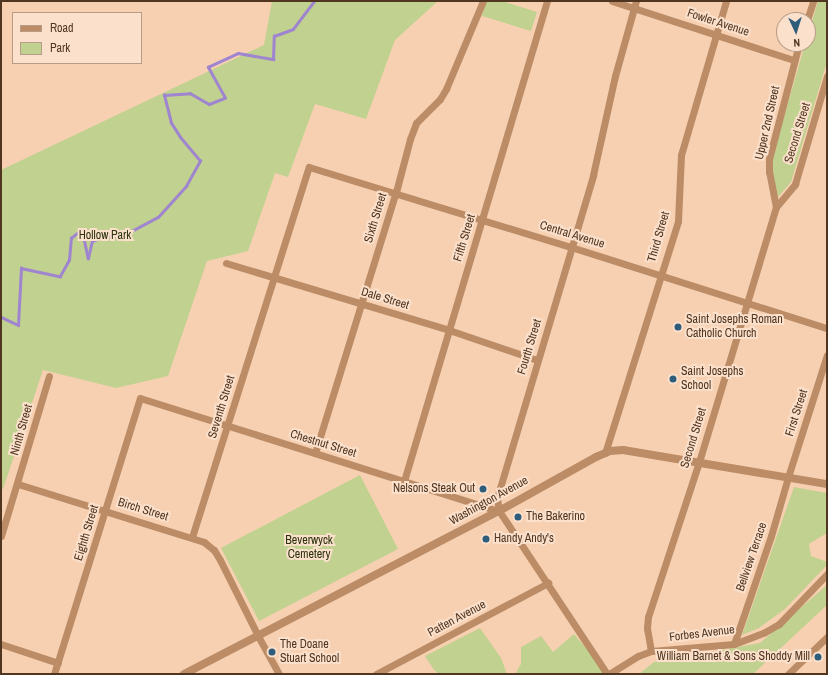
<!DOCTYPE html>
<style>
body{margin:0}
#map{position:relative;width:828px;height:675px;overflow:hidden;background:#f7d0b1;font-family:"Archivo Narrow",sans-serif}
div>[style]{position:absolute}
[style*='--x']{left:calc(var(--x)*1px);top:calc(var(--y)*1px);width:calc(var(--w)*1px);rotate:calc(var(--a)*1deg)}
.green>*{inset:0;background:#c0d190}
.stream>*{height:2.5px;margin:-1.25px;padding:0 1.25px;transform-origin:1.25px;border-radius:1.25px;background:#9f84cf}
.minor>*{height:7px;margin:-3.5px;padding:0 3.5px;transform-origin:3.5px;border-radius:3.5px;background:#bb8c66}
.tertiary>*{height:8px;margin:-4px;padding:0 4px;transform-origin:4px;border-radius:4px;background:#bb8c66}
.dots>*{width:11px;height:11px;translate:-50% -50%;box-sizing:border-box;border:2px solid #fbe0cc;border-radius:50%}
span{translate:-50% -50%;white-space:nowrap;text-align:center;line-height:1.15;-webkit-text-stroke:4px #fbe0cc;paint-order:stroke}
.street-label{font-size:12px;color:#503620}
.park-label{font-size:12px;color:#2a320e}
.poi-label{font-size:12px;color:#503620}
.left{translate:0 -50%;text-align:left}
.right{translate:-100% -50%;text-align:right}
.frame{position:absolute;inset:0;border:2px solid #503620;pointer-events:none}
.legend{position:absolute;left:12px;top:12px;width:130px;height:52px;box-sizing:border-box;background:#fbe0cc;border:1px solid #b79c87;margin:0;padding:5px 7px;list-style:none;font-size:12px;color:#503620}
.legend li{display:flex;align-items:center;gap:8px;height:20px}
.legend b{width:20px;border:1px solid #b79c87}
.north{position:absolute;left:776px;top:12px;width:40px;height:40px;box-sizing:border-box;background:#fbe0cc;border:1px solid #b79c87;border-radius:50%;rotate:176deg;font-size:11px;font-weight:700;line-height:16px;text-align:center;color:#503620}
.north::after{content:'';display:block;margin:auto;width:14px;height:18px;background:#2e5d7c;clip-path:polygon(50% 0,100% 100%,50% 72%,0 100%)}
</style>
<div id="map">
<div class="green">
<div style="clip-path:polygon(272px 1px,438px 1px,395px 40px,366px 119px,315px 104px,288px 177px,275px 173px,248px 251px,207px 261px,168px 376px,116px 388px,43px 370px,3px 489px,1px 489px,1px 170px,264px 45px)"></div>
<div style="clip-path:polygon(486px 1px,502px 1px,537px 12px,531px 31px,482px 16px)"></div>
<div style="clip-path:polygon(818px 1px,827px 1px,827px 62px,791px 182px,778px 197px,771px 167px,773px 155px,805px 44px,808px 44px,808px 34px)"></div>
<div style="clip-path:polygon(360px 475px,398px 549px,259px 621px,221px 548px)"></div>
<div style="clip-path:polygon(794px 487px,827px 493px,827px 533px,809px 544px,811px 556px,827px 562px,827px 565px,785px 609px,759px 628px,742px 635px)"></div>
<div style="clip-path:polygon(827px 585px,827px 605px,753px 674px,639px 674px,654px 662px,760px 643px)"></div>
<div style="clip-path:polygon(480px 628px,501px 658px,507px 674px,439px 674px,434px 670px,425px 656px)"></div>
<div style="clip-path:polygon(574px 634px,608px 674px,515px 674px,521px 664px,521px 647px,541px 636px,553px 652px)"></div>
</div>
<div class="stream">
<div style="--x:1;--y:317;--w:19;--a:25"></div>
<div style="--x:18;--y:325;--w:57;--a:-87"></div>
<div style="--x:21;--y:268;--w:40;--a:12"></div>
<div style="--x:60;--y:276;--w:18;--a:-61"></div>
<div style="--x:69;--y:260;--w:22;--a:-85"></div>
<div style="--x:71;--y:238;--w:14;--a:-39"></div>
<div style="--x:82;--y:229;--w:30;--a:78"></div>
<div style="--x:88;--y:258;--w:17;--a:-77"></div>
<div style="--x:92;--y:241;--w:14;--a:-21"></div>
<div style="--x:105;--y:236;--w:19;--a:-3"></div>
<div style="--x:124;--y:235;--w:38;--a:-28"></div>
<div style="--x:158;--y:217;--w:42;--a:-47.9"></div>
<div style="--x:186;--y:186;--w:29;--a:-61"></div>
<div style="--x:200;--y:161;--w:31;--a:-130"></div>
<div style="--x:180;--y:137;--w:17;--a:-123"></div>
<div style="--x:171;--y:123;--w:29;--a:-104"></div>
<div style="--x:164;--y:95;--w:26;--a:-4"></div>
<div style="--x:190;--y:93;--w:22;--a:30"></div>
<div style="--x:209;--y:104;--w:17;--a:-21"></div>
<div style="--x:225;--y:98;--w:35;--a:-119"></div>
<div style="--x:208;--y:67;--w:33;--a:-25"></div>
<div style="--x:238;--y:53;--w:36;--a:10"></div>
<div style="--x:273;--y:59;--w:23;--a:-88"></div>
<div style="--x:274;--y:36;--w:20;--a:-20"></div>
<div style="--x:293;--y:29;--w:35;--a:-53"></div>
</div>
<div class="minor">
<div style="--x:612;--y:1;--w:191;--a:18"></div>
<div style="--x:807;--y:20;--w:20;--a:-72"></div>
<div style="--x:776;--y:207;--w:36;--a:-101"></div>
<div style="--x:769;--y:172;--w:13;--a:-90"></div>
<div style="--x:769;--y:159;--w:119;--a:-75.4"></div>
<div style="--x:226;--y:263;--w:233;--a:16.7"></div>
<div style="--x:449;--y:330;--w:93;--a:18.8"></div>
<div style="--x:315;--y:453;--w:273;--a:-72.8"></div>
<div style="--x:396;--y:192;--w:55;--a:-75.2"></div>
<div style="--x:410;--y:139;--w:17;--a:-69"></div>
<div style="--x:416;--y:123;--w:34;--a:-45"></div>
<div style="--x:440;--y:99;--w:12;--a:-59"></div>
<div style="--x:446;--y:89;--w:95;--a:-67.2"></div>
<div style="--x:605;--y:453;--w:243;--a:-72.5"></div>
<div style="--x:678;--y:221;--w:66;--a:-87.4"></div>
<div style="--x:681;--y:155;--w:160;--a:-73.7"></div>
<div style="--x:404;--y:481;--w:501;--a:-73.41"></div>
<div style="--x:18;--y:484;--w:195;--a:17.3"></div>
<div style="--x:204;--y:542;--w:13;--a:39"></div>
<div style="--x:214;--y:550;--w:12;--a:59"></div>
<div style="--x:220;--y:560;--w:85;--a:63.4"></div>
<div style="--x:258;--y:636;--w:43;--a:61.1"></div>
<div style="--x:1;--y:536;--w:167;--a:-73.3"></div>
<div style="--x:192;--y:537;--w:388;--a:-72.5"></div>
<div style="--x:309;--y:167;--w:274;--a:17"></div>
<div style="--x:571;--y:247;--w:269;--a:17.6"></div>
<div style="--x:1;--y:644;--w:60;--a:18.4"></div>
<div style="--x:734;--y:644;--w:114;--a:-71.1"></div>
<div style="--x:771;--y:536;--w:61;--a:-73.9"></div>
<div style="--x:788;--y:477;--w:128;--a:-72.3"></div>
<div style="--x:651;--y:651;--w:23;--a:-100"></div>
<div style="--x:647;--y:628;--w:11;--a:-85"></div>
<div style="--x:648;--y:617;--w:163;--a:-71.8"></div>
<div style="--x:699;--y:462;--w:266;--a:-73.2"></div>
<div style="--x:776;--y:207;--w:30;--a:-50"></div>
<div style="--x:795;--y:184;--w:113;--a:-73.5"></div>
<div style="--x:54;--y:674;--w:289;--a:-72.7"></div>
<div style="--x:140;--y:398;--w:376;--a:17.5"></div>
<div style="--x:376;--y:674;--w:195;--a:-27.9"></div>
<div style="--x:607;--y:674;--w:196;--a:-123.5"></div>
<div style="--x:499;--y:511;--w:13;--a:-99"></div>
<div style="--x:497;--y:498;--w:337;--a:-73.4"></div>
<div style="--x:593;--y:175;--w:101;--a:-77.5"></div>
<div style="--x:615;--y:76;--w:78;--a:-74.4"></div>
<div style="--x:609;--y:674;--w:34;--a:-32"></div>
<div style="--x:638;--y:656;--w:14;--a:-21"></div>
<div style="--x:651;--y:651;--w:83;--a:-4.8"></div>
<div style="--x:734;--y:644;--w:33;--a:-21"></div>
<div style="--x:765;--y:632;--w:16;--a:-30"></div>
<div style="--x:779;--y:624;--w:69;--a:-46.2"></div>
<div style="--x:788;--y:674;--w:54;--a:-43.5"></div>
</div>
<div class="tertiary">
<div style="--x:184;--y:674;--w:355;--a:-27.4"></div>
<div style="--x:499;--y:511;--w:111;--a:-29.1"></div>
<div style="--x:596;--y:457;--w:15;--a:-23"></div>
<div style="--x:610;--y:451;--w:13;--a:-4"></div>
<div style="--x:623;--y:450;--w:207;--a:9.5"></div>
</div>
<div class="dots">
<div style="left:678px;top:327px;background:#2e5d7c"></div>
<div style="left:673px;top:379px;background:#2e5d7c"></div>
<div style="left:483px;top:489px;background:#2e5d7c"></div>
<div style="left:518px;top:517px;background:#2e5d7c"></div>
<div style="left:486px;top:539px;background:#2e5d7c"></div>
<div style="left:272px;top:652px;background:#2e5d7c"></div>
<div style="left:818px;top:657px;background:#2e5d7c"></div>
</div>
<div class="street-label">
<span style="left:718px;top:23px;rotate:18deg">Fowler Avenue</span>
<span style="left:768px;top:123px;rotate:-77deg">Upper 2nd Street</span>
<span style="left:798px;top:133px;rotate:-73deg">Second Street</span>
<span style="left:376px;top:218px;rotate:-73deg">Sixth Street</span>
<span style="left:572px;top:235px;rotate:17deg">Central Avenue</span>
<span style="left:659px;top:237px;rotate:-74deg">Third Street</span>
<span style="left:465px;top:238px;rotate:-73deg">Fifth Street</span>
<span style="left:385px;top:299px;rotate:17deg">Dale Street</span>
<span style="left:530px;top:347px;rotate:-73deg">Fourth Street</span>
<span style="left:222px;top:407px;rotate:-73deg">Seventh Street</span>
<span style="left:797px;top:413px;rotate:-72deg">First Street</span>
<span style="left:22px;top:430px;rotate:-74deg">Ninth Street</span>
<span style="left:694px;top:438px;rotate:-73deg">Second Street</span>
<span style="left:323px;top:444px;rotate:17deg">Chestnut Street</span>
<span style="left:489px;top:501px;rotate:-29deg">Washington Avenue</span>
<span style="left:143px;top:510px;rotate:17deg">Birch Street</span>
<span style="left:87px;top:533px;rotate:-73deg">Eighth Street</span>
<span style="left:752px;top:557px;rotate:-71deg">Bellview Terrace</span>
<span style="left:457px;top:619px;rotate:-28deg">Patten Avenue</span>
<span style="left:702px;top:634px;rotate:-7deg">Forbes Avenue</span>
</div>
<div class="park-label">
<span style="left:105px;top:236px">Hollow Park</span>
<span style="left:309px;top:548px">Beverwyck<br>Cemetery</span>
</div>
<div class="poi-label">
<span class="left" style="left:686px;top:327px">Saint Josephs Roman<br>Catholic Church</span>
<span class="left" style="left:681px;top:379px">Saint Josephs<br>School</span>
<span class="right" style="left:475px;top:489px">Nelsons Steak Out</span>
<span class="left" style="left:526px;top:517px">The Bakerino</span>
<span class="left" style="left:494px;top:539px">Handy Andy's</span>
<span class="left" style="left:280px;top:652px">The Doane<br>Stuart School</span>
<span class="right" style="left:810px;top:657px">William Barnet &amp; Sons Shoddy Mill</span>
</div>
<div class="frame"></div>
<ul class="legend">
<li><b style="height:5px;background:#bb8c66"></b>Road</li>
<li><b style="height:11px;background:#c0d190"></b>Park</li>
</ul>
<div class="north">N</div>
</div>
